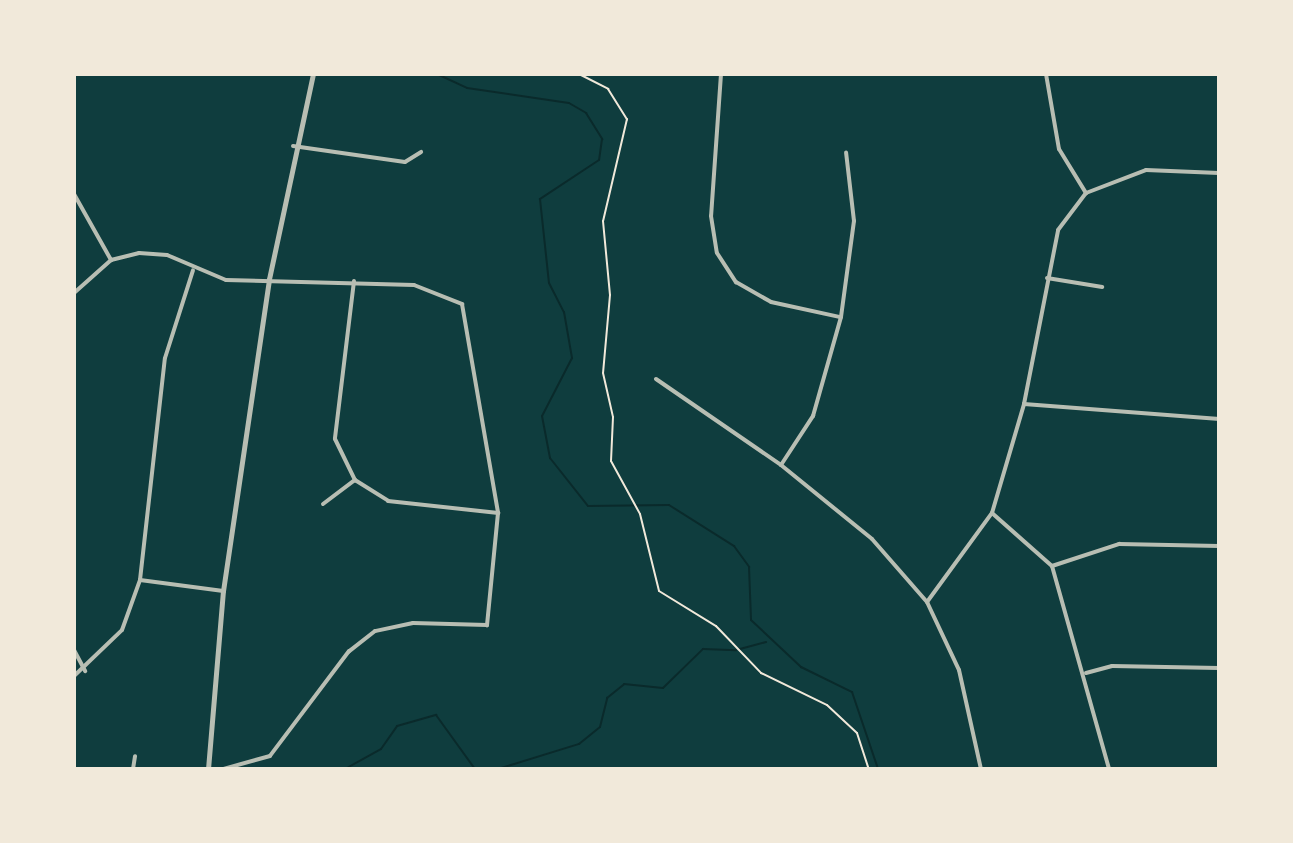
<!DOCTYPE html>
<style>
body{margin:0}
#map{position:relative;width:1293px;height:843px;overflow:hidden;background:#0f3d3e;font-family:Figtree,sans-serif}
div>[style]{position:absolute}
[style*='--x']{left:calc(var(--x)*1px);top:calc(var(--y)*1px);width:calc(var(--w)*1px);rotate:calc(var(--a)*1deg)}
.stream>*{height:2px;margin:-1px;padding:0 1px;transform-origin:1px;border-radius:1px;background:#0a2a2b}
.path>*{height:2px;margin:-1px;padding:0 1px;transform-origin:1px;border-radius:1px;background:#f1e9da}
.minor>*{height:4px;margin:-2px;padding:0 2px;transform-origin:2px;border-radius:2px;background:#b8beb3}
.tertiary>*{height:5px;margin:-2.5px;padding:0 2.5px;transform-origin:2.5px;border-radius:2.5px;background:#b8beb3}
span{translate:-50% -50%;white-space:nowrap;text-align:center;line-height:1.15;-webkit-text-stroke:7px #f1e9da;paint-order:stroke}
.frame{position:absolute;inset:0;border:76px solid #f1e9da;pointer-events:none}
</style>
<div id="map">
<div class="stream">
<div style="--x:437;--y:74;--w:33;--a:25"></div>
<div style="--x:467;--y:88;--w:103;--a:8.4"></div>
<div style="--x:569;--y:103;--w:20;--a:30"></div>
<div style="--x:586;--y:113;--w:31;--a:58"></div>
<div style="--x:602;--y:139;--w:21;--a:98"></div>
<div style="--x:599;--y:160;--w:71;--a:146.5"></div>
<div style="--x:540;--y:199;--w:84;--a:83.9"></div>
<div style="--x:549;--y:283;--w:33;--a:63"></div>
<div style="--x:564;--y:312;--w:47;--a:80.1"></div>
<div style="--x:572;--y:358;--w:65;--a:117.3"></div>
<div style="--x:542;--y:416;--w:43;--a:79.2"></div>
<div style="--x:550;--y:458;--w:61;--a:51.6"></div>
<div style="--x:588;--y:506;--w:81;--a:-0.7"></div>
<div style="--x:669;--y:505;--w:77;--a:32.2"></div>
<div style="--x:734;--y:546;--w:26;--a:54"></div>
<div style="--x:749;--y:567;--w:53;--a:87.8"></div>
<div style="--x:751;--y:620;--w:69;--a:43.2"></div>
<div style="--x:801;--y:667;--w:57;--a:26.1"></div>
<div style="--x:852;--y:692;--w:81;--a:71.3"></div>
<div style="--x:740;--y:649;--w:27;--a:-15"></div>
<div style="--x:345;--y:769;--w:41;--a:-29.1"></div>
<div style="--x:381;--y:749;--w:28;--a:-55"></div>
<div style="--x:397;--y:726;--w:41;--a:-15.8"></div>
<div style="--x:436;--y:715;--w:67;--a:54.2"></div>
<div style="--x:498;--y:769;--w:85;--a:-17.2"></div>
<div style="--x:579;--y:744;--w:27;--a:-39"></div>
<div style="--x:600;--y:727;--w:30;--a:-76"></div>
<div style="--x:607;--y:698;--w:22;--a:-39"></div>
<div style="--x:624;--y:684;--w:39;--a:6"></div>
<div style="--x:663;--y:688;--w:56;--a:-44.3"></div>
<div style="--x:703;--y:649;--w:33;--a:2"></div>
</div>
<div class="path">
<div style="--x:579;--y:74;--w:33;--a:27"></div>
<div style="--x:608;--y:89;--w:36;--a:58"></div>
<div style="--x:627;--y:119;--w:105;--a:103.2"></div>
<div style="--x:603;--y:221;--w:74;--a:84.6"></div>
<div style="--x:610;--y:295;--w:78;--a:95.1"></div>
<div style="--x:603;--y:373;--w:45;--a:77.2"></div>
<div style="--x:613;--y:417;--w:44;--a:92.6"></div>
<div style="--x:611;--y:461;--w:60;--a:61.3"></div>
<div style="--x:640;--y:514;--w:79;--a:76.1"></div>
<div style="--x:659;--y:591;--w:67;--a:31.6"></div>
<div style="--x:716;--y:626;--w:65;--a:46.2"></div>
<div style="--x:761;--y:673;--w:73;--a:25.9"></div>
<div style="--x:827;--y:705;--w:41;--a:43"></div>
<div style="--x:857;--y:733;--w:38;--a:72"></div>
</div>
<div class="minor">
<div style="--x:721;--y:74;--w:142;--a:94"></div>
<div style="--x:711;--y:216;--w:37;--a:81"></div>
<div style="--x:717;--y:253;--w:35;--a:57"></div>
<div style="--x:736;--y:282;--w:40;--a:29.7"></div>
<div style="--x:771;--y:302;--w:71;--a:12.3"></div>
<div style="--x:1046;--y:74;--w:76;--a:80.2"></div>
<div style="--x:1059;--y:149;--w:52;--a:58.5"></div>
<div style="--x:293;--y:146;--w:113;--a:8.1"></div>
<div style="--x:405;--y:162;--w:19;--a:-32"></div>
<div style="--x:74;--y:194;--w:76;--a:60.7"></div>
<div style="--x:1047;--y:278;--w:56;--a:9.3"></div>
<div style="--x:354;--y:281;--w:159;--a:96.9"></div>
<div style="--x:335;--y:439;--w:46;--a:64"></div>
<div style="--x:355;--y:480;--w:39;--a:32"></div>
<div style="--x:388;--y:501;--w:111;--a:6.2"></div>
<div style="--x:74;--y:293;--w:50;--a:-41.7"></div>
<div style="--x:111;--y:260;--w:29;--a:-14"></div>
<div style="--x:139;--y:253;--w:28;--a:4"></div>
<div style="--x:167;--y:255;--w:64;--a:23"></div>
<div style="--x:226;--y:280;--w:188;--a:1.5"></div>
<div style="--x:414;--y:285;--w:52;--a:21.6"></div>
<div style="--x:462;--y:304;--w:212;--a:80.2"></div>
<div style="--x:498;--y:513;--w:113;--a:95.6"></div>
<div style="--x:487;--y:625;--w:74;--a:-178.5"></div>
<div style="--x:413;--y:623;--w:39;--a:168"></div>
<div style="--x:375;--y:631;--w:33;--a:142"></div>
<div style="--x:349;--y:651;--w:131;--a:127"></div>
<div style="--x:270;--y:756;--w:49;--a:164.5"></div>
<div style="--x:656;--y:379;--w:152;--a:34.5"></div>
<div style="--x:781;--y:465;--w:117;--a:39.1"></div>
<div style="--x:872;--y:539;--w:84;--a:48.9"></div>
<div style="--x:927;--y:602;--w:75;--a:64.8"></div>
<div style="--x:959;--y:670;--w:101;--a:77.5"></div>
<div style="--x:1024;--y:404;--w:196;--a:4.4"></div>
<div style="--x:781;--y:465;--w:59;--a:-56.9"></div>
<div style="--x:813;--y:416;--w:103;--a:-74.2"></div>
<div style="--x:841;--y:317;--w:97;--a:-82.3"></div>
<div style="--x:854;--y:221;--w:69;--a:-96.6"></div>
<div style="--x:323;--y:504;--w:40;--a:-37"></div>
<div style="--x:992;--y:513;--w:80;--a:41.5"></div>
<div style="--x:1052;--y:566;--w:211;--a:74.3"></div>
<div style="--x:1052;--y:566;--w:71;--a:-18.2"></div>
<div style="--x:1119;--y:544;--w:100;--a:1.1"></div>
<div style="--x:140;--y:580;--w:84;--a:7.5"></div>
<div style="--x:927;--y:602;--w:110;--a:-53.9"></div>
<div style="--x:992;--y:513;--w:114;--a:-73.6"></div>
<div style="--x:1024;--y:404;--w:177;--a:-78.9"></div>
<div style="--x:1058;--y:230;--w:46;--a:-52.9"></div>
<div style="--x:1086;--y:193;--w:64;--a:-21"></div>
<div style="--x:1146;--y:170;--w:73;--a:2.4"></div>
<div style="--x:74;--y:650;--w:24;--a:62"></div>
<div style="--x:1086;--y:673;--w:27;--a:-15"></div>
<div style="--x:1112;--y:666;--w:107;--a:1.1"></div>
<div style="--x:74;--y:676;--w:66;--a:-43.8"></div>
<div style="--x:122;--y:630;--w:53;--a:-70.2"></div>
<div style="--x:140;--y:580;--w:223;--a:-83.6"></div>
<div style="--x:165;--y:358;--w:92;--a:-72.3"></div>
<div style="--x:133;--y:769;--w:13;--a:-81"></div>
<div style="--x:704;--y:769;--w:20;--a:0"></div>
</div>
<div class="tertiary">
<div style="--x:208;--y:769;--w:179;--a:-85.2"></div>
<div style="--x:223;--y:591;--w:315;--a:-81.6"></div>
<div style="--x:269;--y:279;--w:210;--a:-77.9"></div>
</div>
<div class="frame"></div>
</div>
